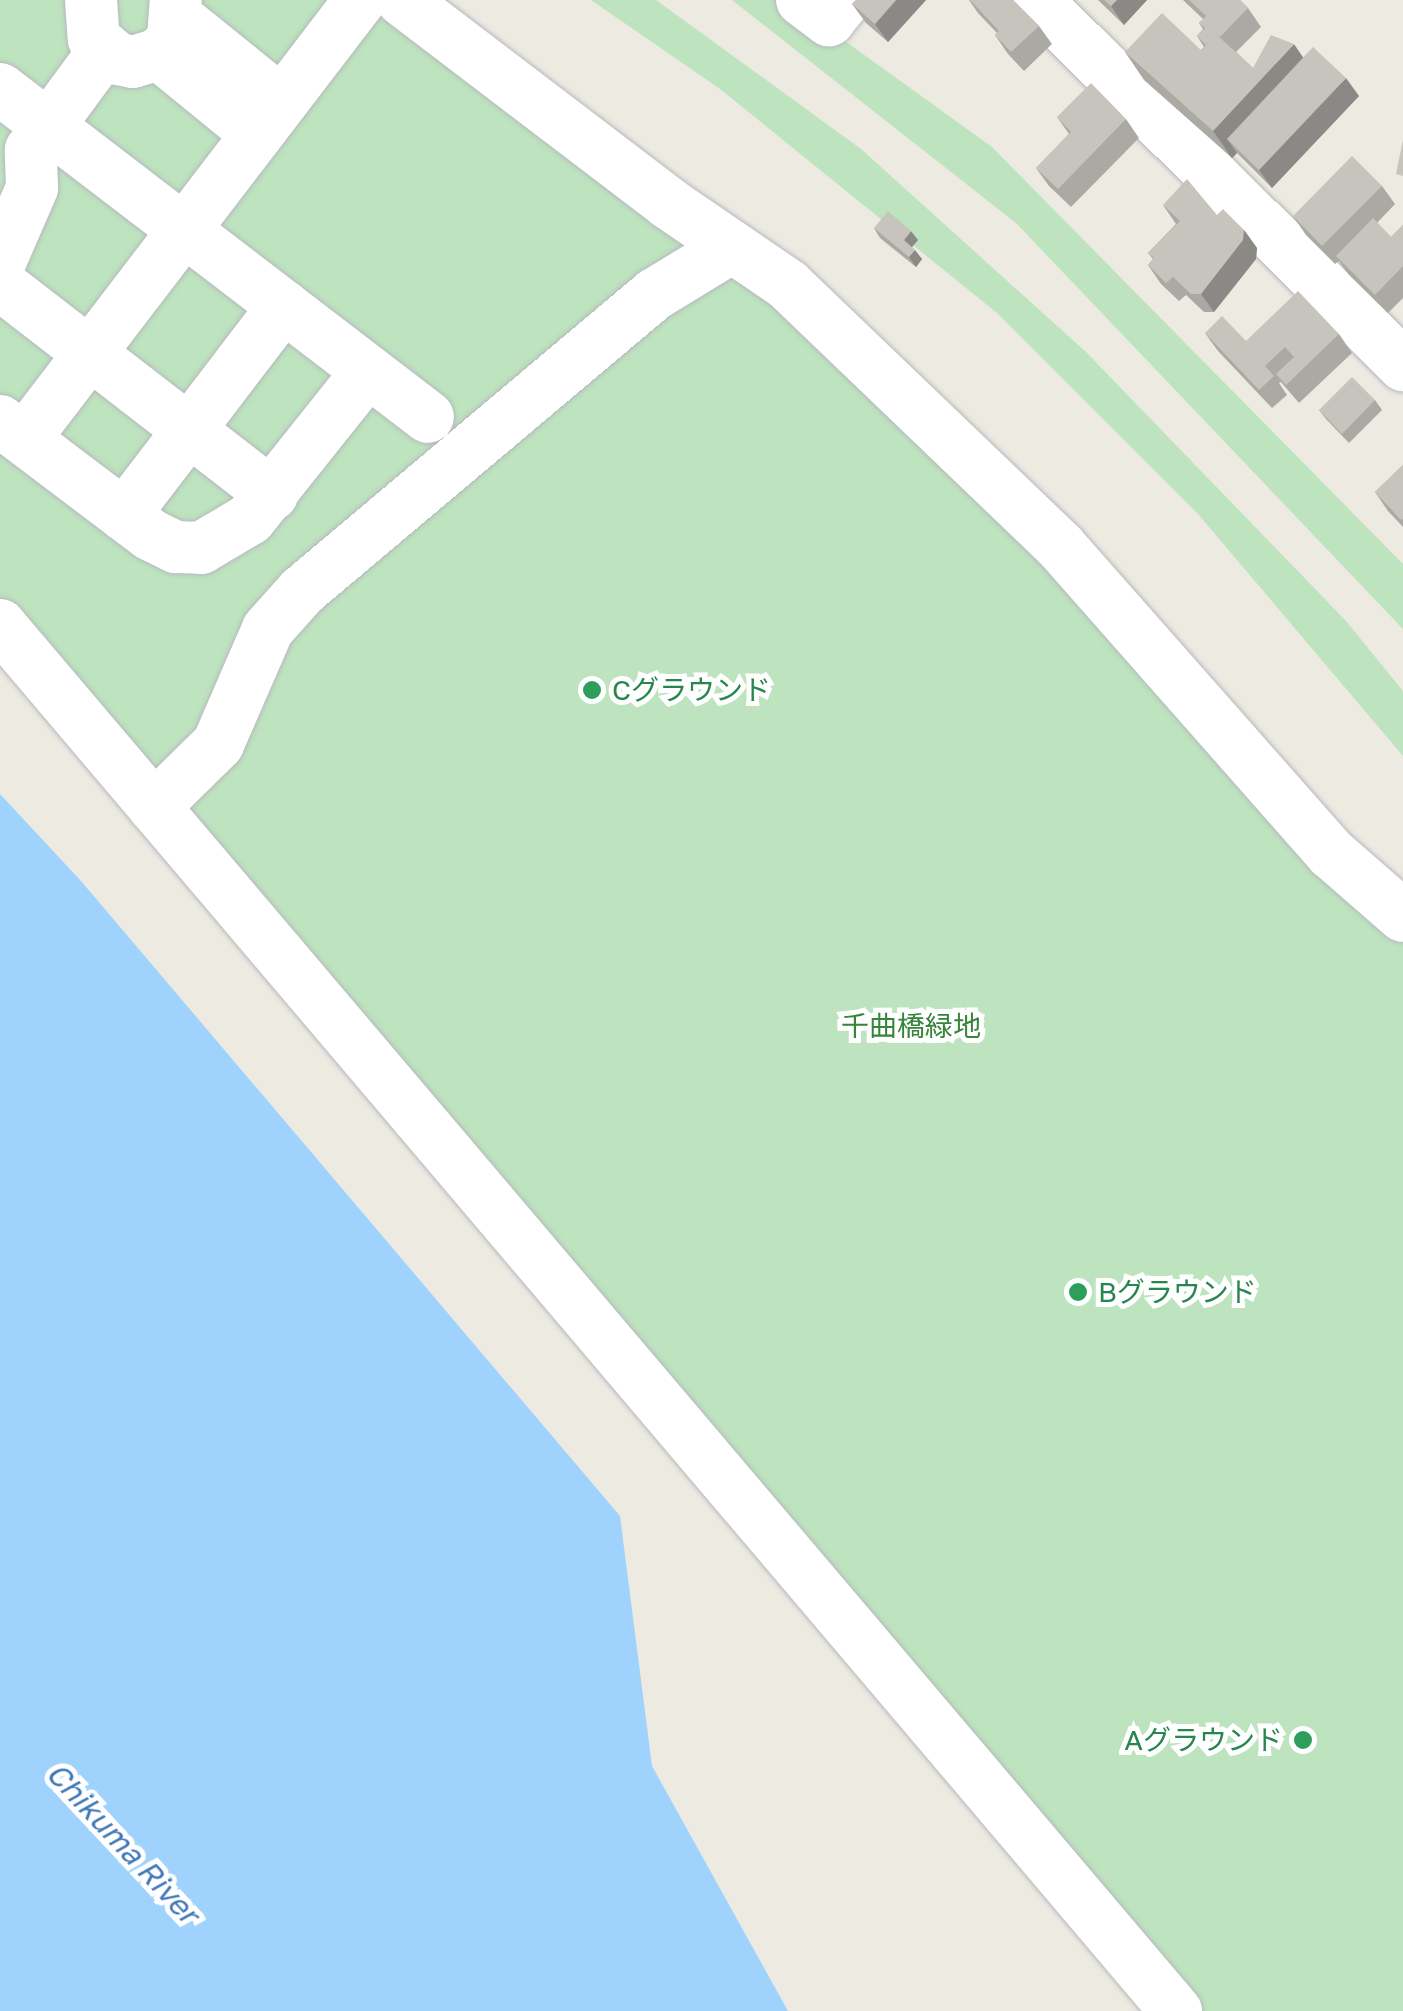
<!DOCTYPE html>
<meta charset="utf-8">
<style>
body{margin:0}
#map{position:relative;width:1403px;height:2011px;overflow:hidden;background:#eceae1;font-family:"Golos Text","Noto Sans JP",sans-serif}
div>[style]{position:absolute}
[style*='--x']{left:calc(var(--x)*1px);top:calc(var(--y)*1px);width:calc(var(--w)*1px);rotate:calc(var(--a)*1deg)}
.green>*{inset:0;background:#bde4be}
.water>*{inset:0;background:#9fd3fe}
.roads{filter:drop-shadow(0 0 2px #b6b9be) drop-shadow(0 0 2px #b6b9be)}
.minor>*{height:52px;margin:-26px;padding:0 26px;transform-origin:26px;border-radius:26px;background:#fff}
.wall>*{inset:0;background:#aba9a3}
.shaded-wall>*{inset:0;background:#8b8985}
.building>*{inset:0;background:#c7c4be}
.dots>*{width:28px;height:28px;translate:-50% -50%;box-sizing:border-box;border:5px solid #fff;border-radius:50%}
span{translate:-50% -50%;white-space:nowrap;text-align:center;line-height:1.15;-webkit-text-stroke:10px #fff;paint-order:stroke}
.leisure-label{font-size:28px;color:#27864d}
.left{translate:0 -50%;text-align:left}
.right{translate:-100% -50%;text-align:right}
.park-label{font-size:28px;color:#35853b}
.water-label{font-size:30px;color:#4079b8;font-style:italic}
</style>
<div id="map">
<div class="green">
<div style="clip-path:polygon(0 0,381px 0,789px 306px,976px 480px,1403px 936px,1403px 2011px,1192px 2011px,0 600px)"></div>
<div style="clip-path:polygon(591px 0,656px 0,861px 149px,1086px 352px,1346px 621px,1403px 691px,1403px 756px,1198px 514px,997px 313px,720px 89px)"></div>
<div style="clip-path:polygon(732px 0,788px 0,992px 147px,1403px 564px,1403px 629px,1016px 223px)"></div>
</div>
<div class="water">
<div style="clip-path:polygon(0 794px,81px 881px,620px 1516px,652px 1766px,788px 2011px,0 2011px)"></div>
</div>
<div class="roads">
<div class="minor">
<div style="--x:91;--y:0;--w:39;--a:86"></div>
<div style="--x:94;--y:39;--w:31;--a:40"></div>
<div style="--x:118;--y:59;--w:15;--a:11"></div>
<div style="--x:133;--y:62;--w:27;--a:-17"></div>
<div style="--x:159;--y:54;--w:21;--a:-47"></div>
<div style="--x:173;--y:39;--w:39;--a:-86"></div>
<div style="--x:402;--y:0;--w:335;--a:37.3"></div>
<div style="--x:668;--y:203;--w:145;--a:34.3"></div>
<div style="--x:788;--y:285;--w:378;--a:43.8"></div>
<div style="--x:1061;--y:547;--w:409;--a:48.6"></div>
<div style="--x:1332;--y:854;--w:94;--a:41.1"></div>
<div style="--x:802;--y:0;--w:34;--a:37"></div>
<div style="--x:829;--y:20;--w:26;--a:-51"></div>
<div style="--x:1036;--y:0;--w:518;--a:44.84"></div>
<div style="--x:179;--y:19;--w:132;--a:38.9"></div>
<div style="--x:159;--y:54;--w:127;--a:39.2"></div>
<div style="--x:0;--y:89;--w:539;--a:37.46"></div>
<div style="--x:0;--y:262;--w:81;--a:-66.6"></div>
<div style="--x:32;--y:188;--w:38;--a:-92"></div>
<div style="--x:31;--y:150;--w:123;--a:-53.6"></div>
<div style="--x:0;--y:284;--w:344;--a:37.7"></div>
<div style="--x:0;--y:421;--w:189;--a:37.1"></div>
<div style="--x:151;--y:535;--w:28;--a:26"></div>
<div style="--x:176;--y:547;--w:25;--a:2"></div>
<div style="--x:201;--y:548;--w:57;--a:-30.6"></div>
<div style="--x:250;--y:519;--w:189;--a:-51.4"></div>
<div style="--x:25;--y:438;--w:551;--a:-52.59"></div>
<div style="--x:124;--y:515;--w:263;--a:-52.6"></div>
<div style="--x:0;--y:625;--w:1818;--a:49.69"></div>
<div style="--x:154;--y:807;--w:90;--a:-44.5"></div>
<div style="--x:218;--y:744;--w:125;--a:-66.5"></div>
<div style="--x:268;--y:629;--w:51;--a:-48.2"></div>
<div style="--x:302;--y:591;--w:461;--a:-40.1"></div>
<div style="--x:655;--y:294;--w:90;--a:-31.4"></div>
</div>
</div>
<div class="wall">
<div style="clip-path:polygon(856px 0,926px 0,888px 42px,866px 23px,852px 4px)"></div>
<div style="clip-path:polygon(969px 0,1013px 0,1039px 26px,1052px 44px,1024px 71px,1008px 54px,995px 35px,997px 33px,978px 13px)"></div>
<div style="clip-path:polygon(1098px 0,1147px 0,1124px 25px)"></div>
<div style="clip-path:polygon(1183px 0,1240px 0,1248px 8px,1261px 27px,1236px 52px,1253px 68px,1303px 58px,1359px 96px,1272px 188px,1237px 153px,1232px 158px,1144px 80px,1125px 52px,1201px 50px,1204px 47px,1197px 36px,1203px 29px,1199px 23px,1203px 19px)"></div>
<div style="clip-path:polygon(1057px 117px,1126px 119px,1139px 138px,1071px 207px,1049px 186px,1036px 168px,1069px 134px)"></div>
<div style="clip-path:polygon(1382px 186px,1395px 204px,1377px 223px,1391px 237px,1403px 225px,1403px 298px,1388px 313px,1349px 275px,1339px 261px,1335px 264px,1306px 235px,1293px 216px)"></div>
<div style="clip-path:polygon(1163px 205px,1217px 215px,1244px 230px,1257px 248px,1256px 259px,1214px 312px,1204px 312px,1186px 295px,1179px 301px,1161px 284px,1148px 265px,1153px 259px,1148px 253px,1176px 224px)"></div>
<div style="clip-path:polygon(874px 228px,918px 240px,912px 247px,922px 259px,916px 267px,880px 238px)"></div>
<div style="clip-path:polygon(1205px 333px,1246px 341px,1339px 334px,1352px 353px,1299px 403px,1281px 382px,1279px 383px,1287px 395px,1272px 408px,1218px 351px)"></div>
<div style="clip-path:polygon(1375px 400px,1382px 410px,1349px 443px,1326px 419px,1319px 410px)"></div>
<div style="clip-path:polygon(1403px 465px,1403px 527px,1388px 511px,1375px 492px)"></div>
</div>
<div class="shaded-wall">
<div style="clip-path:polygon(896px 0,926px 0,888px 42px,875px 24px)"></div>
<div style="clip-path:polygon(1117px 0,1147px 0,1124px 25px,1111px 6px)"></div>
<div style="clip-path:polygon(1294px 44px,1313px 72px,1227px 139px,1237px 153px,1232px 158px,1213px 131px)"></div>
<div style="clip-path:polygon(1346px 78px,1359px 96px,1272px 188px,1259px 170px)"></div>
<div style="clip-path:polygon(1244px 230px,1257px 248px,1256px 259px,1214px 312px,1201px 294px)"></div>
<div style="clip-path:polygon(911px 231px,918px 240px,910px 249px,904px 240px)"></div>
<div style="clip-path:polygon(915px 250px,922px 259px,916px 267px,909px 257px)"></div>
</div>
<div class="building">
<div style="clip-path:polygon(856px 0,896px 0,875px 24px,852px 4px)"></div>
<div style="clip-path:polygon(970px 0,1013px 0,1039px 26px,1011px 52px,995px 35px,999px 31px)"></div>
<div style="clip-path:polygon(1104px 0,1117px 0,1111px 6px)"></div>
<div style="clip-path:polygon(1189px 0,1240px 0,1248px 8px,1220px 37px,1216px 34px,1206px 45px,1197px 36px,1205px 28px,1199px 23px,1206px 16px)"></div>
<div style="clip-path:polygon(1162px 13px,1201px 50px,1216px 34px,1253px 68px,1271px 35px,1294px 44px,1213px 131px,1125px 52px)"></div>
<div style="clip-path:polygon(1313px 47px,1346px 78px,1259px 170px,1227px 139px)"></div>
<div style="clip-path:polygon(1091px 83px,1126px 119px,1058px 189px,1036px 168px,1071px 132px,1057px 117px)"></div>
<div style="clip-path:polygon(1403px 140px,1403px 176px,1396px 174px)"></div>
<div style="clip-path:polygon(1352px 156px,1382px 186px,1322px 246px,1293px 216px)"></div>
<div style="clip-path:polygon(1187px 179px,1217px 215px,1223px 209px,1244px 230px,1243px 240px,1201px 294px,1191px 294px,1173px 277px,1166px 283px,1148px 265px,1154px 258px,1148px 253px,1180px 221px,1163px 205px)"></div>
<div style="clip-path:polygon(888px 211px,911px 231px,904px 240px,915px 250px,909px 257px,874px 228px)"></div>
<div style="clip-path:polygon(1373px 218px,1391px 237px,1403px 225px,1403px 266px,1375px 295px,1336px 256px)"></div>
<div style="clip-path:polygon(1298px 291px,1339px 334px,1286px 385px,1276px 374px,1294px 357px,1285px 347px,1265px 366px,1274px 376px,1259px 390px,1205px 333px,1222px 316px,1246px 341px)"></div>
<div style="clip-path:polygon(1352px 377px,1375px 400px,1342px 434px,1319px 410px)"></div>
<div style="clip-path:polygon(1403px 465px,1403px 519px,1401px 520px,1375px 492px)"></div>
</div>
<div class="dots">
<div style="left:592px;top:690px;background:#2e9e5b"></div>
<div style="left:1078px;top:1292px;background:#2e9e5b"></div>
<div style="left:1303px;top:1740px;background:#2e9e5b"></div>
</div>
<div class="leisure-label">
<span class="left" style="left:612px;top:690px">Cグラウンド</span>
<span class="left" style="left:1098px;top:1292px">Bグラウンド</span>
<span class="right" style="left:1283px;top:1740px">Aグラウンド</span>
</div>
<div class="park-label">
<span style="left:911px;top:1026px">千曲橋緑地</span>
</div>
<div class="water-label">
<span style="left:123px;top:1843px;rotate:47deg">Chikuma River</span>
</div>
</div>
